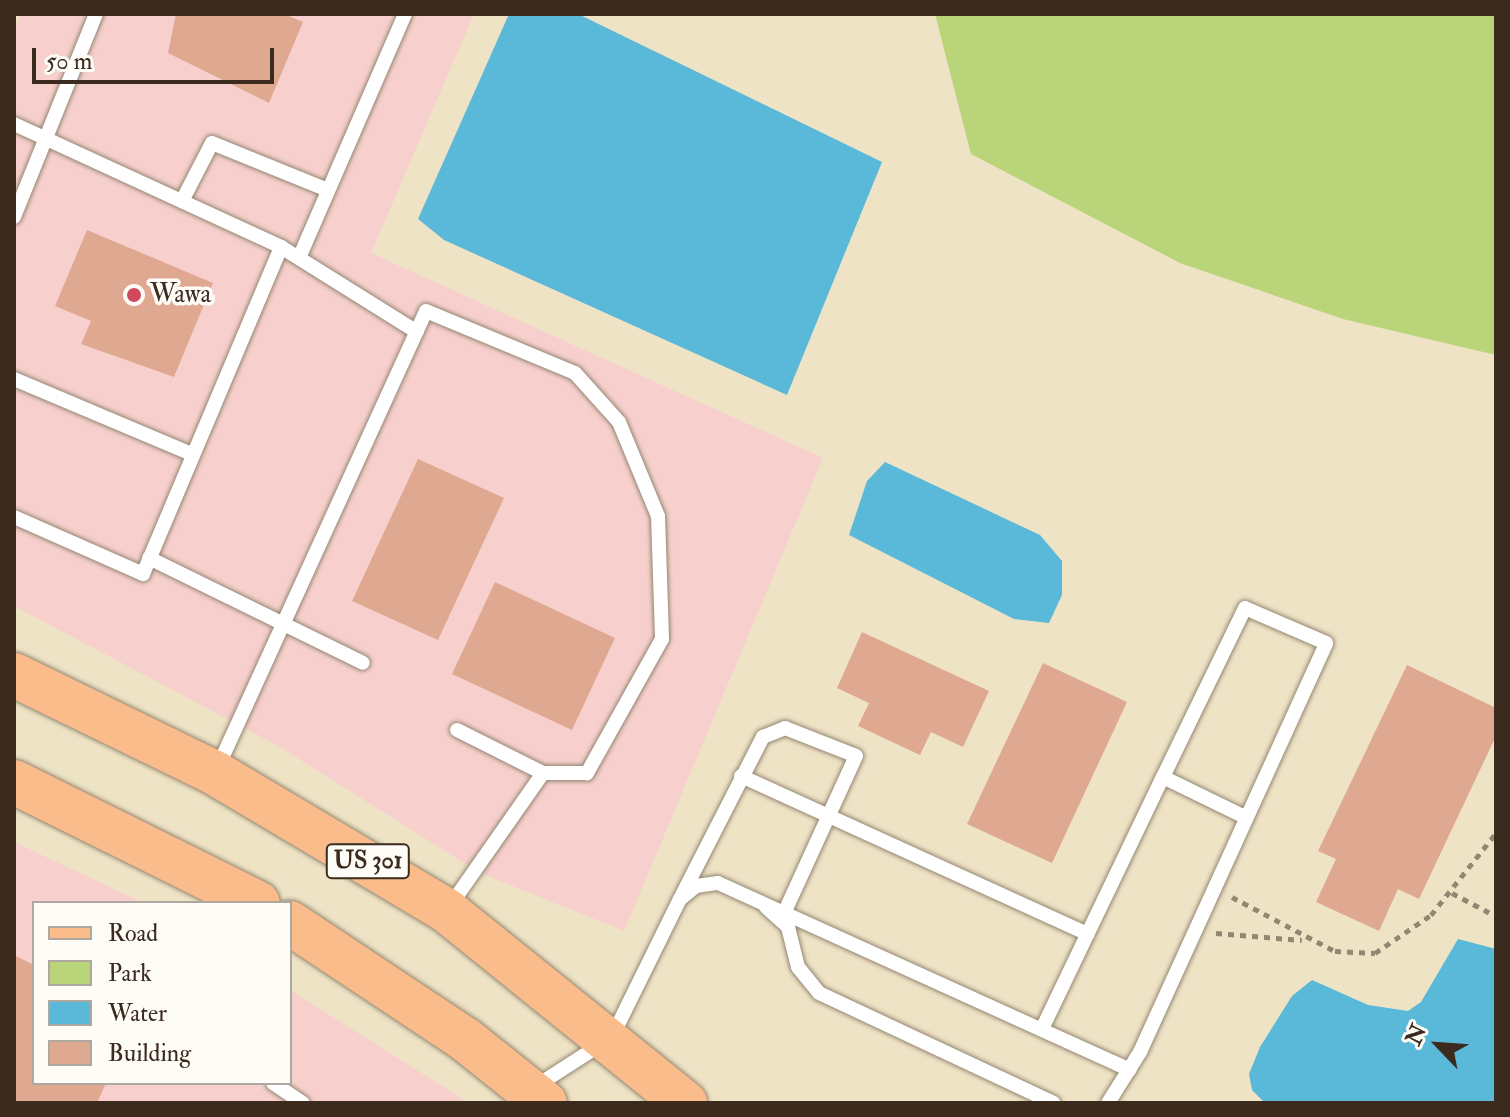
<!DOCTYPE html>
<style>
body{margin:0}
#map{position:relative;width:1510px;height:1117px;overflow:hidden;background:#eee3c5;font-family:"IM FELL Double Pica",serif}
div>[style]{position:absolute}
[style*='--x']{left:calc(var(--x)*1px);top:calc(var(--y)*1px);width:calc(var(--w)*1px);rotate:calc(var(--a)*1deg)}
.built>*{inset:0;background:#f7d0cd}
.green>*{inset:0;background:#b9d479}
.water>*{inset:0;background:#5ab8d8}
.building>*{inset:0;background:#dfa991}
.path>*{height:5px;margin-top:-2.5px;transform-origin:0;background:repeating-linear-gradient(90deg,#948672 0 6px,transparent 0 12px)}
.roads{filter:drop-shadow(0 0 2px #948672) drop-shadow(0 0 2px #948672)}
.service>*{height:14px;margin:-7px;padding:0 7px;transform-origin:7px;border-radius:7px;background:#fff}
.primary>*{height:44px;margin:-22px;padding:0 22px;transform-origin:22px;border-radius:22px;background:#fabc8b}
.dots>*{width:22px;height:22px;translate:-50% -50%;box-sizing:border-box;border:4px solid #fdfcf7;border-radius:50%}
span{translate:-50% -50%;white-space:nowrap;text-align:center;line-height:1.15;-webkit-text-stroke:7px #fdfcf7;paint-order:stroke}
.shield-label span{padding:2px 6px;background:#fdfcf7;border:2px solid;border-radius:6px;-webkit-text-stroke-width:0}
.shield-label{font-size:24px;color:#3b2a1e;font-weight:700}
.poi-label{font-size:26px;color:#3b2a1e}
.left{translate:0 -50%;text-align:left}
.frame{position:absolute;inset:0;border:16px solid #3b2a1e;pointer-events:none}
.legend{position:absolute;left:32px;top:901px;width:260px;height:184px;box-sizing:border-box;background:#fdfcf7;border:2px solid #afa8a0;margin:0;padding:10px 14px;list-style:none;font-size:24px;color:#3b2a1e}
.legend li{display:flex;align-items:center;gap:16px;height:40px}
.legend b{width:40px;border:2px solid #afa8a0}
.north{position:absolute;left:1398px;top:1005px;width:80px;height:80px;-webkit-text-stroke:6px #fdfcf7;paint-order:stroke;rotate:295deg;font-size:22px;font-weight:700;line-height:32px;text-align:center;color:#3b2a1e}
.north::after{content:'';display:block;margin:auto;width:28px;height:36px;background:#3b2a1e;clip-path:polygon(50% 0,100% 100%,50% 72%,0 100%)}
.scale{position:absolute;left:32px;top:48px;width:242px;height:36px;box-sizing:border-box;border:4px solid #3b2a1e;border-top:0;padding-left:10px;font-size:24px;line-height:28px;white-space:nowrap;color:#3b2a1e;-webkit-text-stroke:6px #fdfcf7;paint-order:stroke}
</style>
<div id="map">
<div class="built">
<div style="clip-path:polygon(21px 14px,474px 14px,371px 253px,823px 458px,624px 931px,480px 873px,275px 744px,14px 606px,14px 29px)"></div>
<div style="clip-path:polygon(14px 842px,144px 903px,34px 903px,34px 1083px,290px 1083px,290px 990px,469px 1103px,14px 1103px)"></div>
</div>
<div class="green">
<div style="clip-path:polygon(935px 14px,1496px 14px,1496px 355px,1343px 319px,1180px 263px,971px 154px)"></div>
</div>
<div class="water">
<div style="clip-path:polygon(509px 14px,578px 14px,882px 162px,787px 395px,444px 240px,418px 219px)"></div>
<div style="clip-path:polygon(885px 462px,1040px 535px,1062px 561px,1062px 595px,1049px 623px,1014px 619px,849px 535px,867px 481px)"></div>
<div style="clip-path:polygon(1458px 939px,1496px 949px,1496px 1103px,1265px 1103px,1252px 1090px,1249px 1074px,1260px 1047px,1292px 996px,1312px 980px,1368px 1005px,1408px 1011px,1421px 1002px)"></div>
</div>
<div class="building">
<div style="clip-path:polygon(176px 14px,284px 14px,303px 22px,269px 103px,168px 53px)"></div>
<div style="clip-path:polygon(87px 230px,213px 283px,174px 377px,81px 344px,91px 321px,55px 306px)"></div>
<div style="clip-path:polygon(418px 459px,504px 498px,438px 640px,352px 601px)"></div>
<div style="clip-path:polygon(495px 582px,615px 638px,572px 730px,452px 674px)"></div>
<div style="clip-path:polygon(862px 632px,989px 691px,963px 747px,931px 732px,920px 755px,858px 726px,869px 703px,837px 688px)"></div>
<div style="clip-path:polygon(1043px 663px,1127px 702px,1052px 863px,967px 824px)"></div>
<div style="clip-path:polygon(1407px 665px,1496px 708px,1496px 736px,1419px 899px,1398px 889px,1379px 931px,1316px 902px,1336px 859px,1318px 851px)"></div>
<div style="clip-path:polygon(14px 955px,34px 965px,34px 1083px,106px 1083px,97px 1103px,14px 1103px)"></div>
</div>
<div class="path">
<div style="--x:1452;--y:893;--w:50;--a:27.6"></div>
<div style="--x:1232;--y:897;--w:116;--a:27.7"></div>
<div style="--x:1335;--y:951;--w:40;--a:2.9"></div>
<div style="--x:1375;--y:953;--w:68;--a:-34.2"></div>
<div style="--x:1431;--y:915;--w:105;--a:-51.6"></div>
<div style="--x:1216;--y:933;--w:86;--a:4.7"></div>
</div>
<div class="roads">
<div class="service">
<div style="--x:14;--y:124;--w:294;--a:24.7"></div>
<div style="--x:281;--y:247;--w:160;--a:32"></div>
<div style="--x:182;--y:201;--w:65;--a:-62.7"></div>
<div style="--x:212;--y:143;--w:125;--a:22.1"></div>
<div style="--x:14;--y:217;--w:219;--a:-68"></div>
<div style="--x:299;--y:258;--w:266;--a:-66.5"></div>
<div style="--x:14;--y:379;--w:190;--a:22.9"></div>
<div style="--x:14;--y:517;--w:141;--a:23.8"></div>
<div style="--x:143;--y:574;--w:355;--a:-67.1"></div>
<div style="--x:149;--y:558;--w:238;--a:26.1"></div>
<div style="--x:457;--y:730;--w:96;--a:26.6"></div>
<div style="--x:217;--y:769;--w:503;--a:-65.47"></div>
<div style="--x:426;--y:311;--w:161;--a:22.6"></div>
<div style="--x:575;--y:373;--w:66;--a:48.1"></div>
<div style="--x:619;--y:422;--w:102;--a:67.5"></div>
<div style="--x:658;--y:516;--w:123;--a:88.1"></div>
<div style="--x:662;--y:639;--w:154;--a:119.2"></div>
<div style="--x:587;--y:773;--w:44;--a:180"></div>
<div style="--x:543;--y:773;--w:162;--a:125"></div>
<div style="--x:741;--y:776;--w:381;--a:24.5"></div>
<div style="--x:682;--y:895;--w:178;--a:-62.9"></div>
<div style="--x:763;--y:737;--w:24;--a:-22"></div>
<div style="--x:785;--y:728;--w:76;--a:21.5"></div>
<div style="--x:856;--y:756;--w:170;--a:114.6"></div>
<div style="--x:766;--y:907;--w:30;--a:42"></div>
<div style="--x:788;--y:927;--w:41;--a:76"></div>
<div style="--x:798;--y:967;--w:33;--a:51"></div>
<div style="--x:819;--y:993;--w:259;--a:25.1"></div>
<div style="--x:1042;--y:1029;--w:280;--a:-64.4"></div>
<div style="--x:1163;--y:777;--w:91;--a:26"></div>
<div style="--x:273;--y:1083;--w:36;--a:34"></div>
<div style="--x:533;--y:1088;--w:94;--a:-32.8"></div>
<div style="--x:612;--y:1037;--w:154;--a:-63.8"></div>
<div style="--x:680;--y:899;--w:21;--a:-39"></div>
<div style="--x:696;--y:886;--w:22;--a:-8"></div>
<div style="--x:718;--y:883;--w:452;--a:24.4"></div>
<div style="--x:1108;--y:1103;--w:60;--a:-57.9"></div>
<div style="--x:1140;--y:1052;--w:449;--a:-65.5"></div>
<div style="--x:1326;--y:643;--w:88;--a:-156.6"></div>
<div style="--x:1245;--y:608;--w:188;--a:115.9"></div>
</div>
<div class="primary">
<div style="--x:14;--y:675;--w:224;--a:26"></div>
<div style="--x:215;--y:773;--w:270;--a:30.7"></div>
<div style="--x:447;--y:911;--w:306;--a:38.9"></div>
<div style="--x:14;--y:782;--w:272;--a:26.4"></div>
<div style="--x:290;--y:923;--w:211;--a:33.6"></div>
<div style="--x:466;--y:1040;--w:101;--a:38.6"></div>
</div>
</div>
<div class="dots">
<div style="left:134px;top:295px;background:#d1495b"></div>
</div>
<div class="shield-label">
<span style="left:368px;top:861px">US 301</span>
</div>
<div class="poi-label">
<span class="left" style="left:150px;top:295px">Wawa</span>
</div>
<div class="frame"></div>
<ul class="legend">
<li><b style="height:10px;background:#fabc8b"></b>Road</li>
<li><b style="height:22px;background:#b9d479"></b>Park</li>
<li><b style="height:22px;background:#5ab8d8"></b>Water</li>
<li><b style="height:22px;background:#dfa991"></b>Building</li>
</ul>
<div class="north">N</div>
<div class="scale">50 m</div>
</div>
